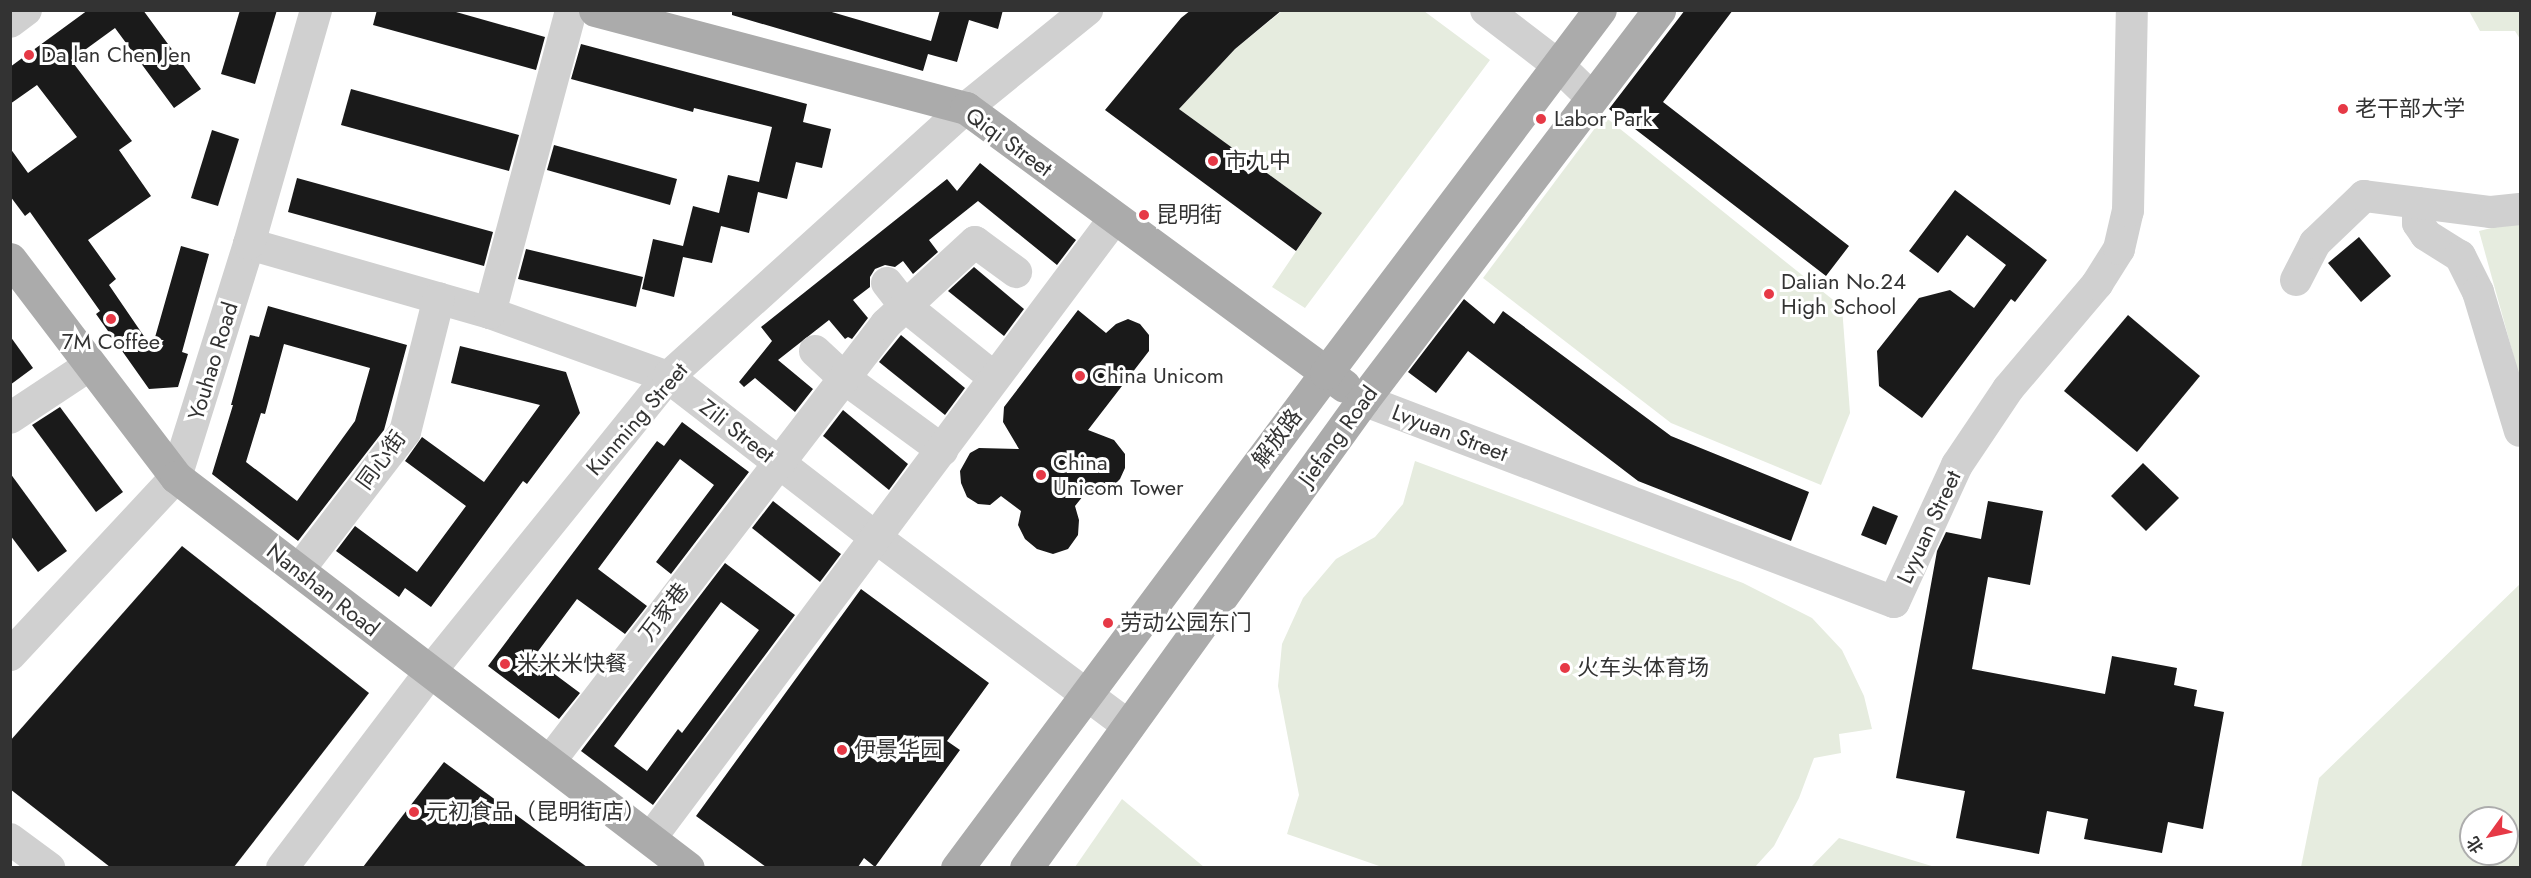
<!DOCTYPE html>
<meta charset="utf-8">
<style>
body{margin:0}
#map{position:relative;width:2531px;height:878px;overflow:hidden;background:#fff;font-family:Jost,"Noto Sans SC",sans-serif}
div>[style]{position:absolute}
[style*='--x']{left:calc(var(--x)*1px);top:calc(var(--y)*1px);width:calc(var(--w)*1px);rotate:calc(var(--a)*1deg)}
.green>*{inset:0;background:#e6ecdf}
.building>*{inset:0;background:#1a1a1a}
.minor>*{height:32px;margin:-16px;padding:0 16px;transform-origin:16px;border-radius:16px;background:#d0d0d0}
.major>*{height:33px;margin:-16.5px;padding:0 16.5px;transform-origin:16.5px;border-radius:16.5px;background:#ababab}
.dots>*{width:16px;height:16px;translate:-50% -50%;box-sizing:border-box;border:3px solid #fff;border-radius:50%}
span{translate:-50% -50%;white-space:nowrap;text-align:center;line-height:1.15;-webkit-text-stroke:6px #fff;paint-order:stroke}
.poi-label{font-size:22px;color:#333}
.left{translate:0 -50%;text-align:left}
.street-label{font-size:22px;color:#333}
.frame{position:absolute;inset:0;border:12px solid #333;pointer-events:none}
.north{position:absolute;left:2459px;top:806px;width:60px;height:60px;box-sizing:border-box;background:#fff;border:2px solid #adadad;border-radius:50%;rotate:237deg;font-size:16px;font-weight:700;line-height:24px;text-align:center;color:#333}
.north::after{content:'';display:block;margin:auto;width:21px;height:27px;background:#e63946;clip-path:polygon(50% 0,100% 100%,50% 72%,0 100%)}
</style>
<div id="map">
<div class="green">
<div style="clip-path:polygon(1282px 11px,1424px 11px,1490px 60px,1305px 308px,1272px 287px,1322px 213px,1179px 109px,1235px 49px)"></div>
<div style="clip-path:polygon(2469px 11px,2520px 11px,2520px 39px,2515px 31px,2480px 31px)"></div>
<div style="clip-path:polygon(1604px 116px,1842px 307px,1850px 413px,1821px 485px,1671px 423px,1483px 278px)"></div>
<div style="clip-path:polygon(2520px 221px,2520px 379px,2479px 231px)"></div>
<div style="clip-path:polygon(1415px 461px,1743px 583px,1812px 618px,1842px 650px,1864px 696px,1872px 729px,1839px 734px,1841px 753px,1814px 758px,1799px 798px,1774px 846px,1755px 867px,1382px 867px,1287px 834px,1299px 795px,1278px 686px,1282px 644px,1303px 598px,1336px 559px,1375px 537px,1403px 504px)"></div>
<div style="clip-path:polygon(evenodd,2520px 584px,2520px 867px,2301px 867px,2319px 778px,2520px 584px,2471px 818px,2507px 818px,2507px 854px,2471px 854px,2471px 818px)"></div>
<div style="clip-path:polygon(1122px 799px,1204px 867px,1075px 867px)"></div>
<div style="clip-path:polygon(1839px 838px,1935px 867px,1811px 867px)"></div>
</div>
<div class="building">
<div style="clip-path:polygon(88px 10px,143px 10px,201px 89px,174px 108px,115px 28px,71px 60px,132px 141px,119px 150px,151px 196px,88px 240px,116px 279px,109px 285px,152px 348px,181px 246px,209px 254px,182px 352px,188px 354px,178px 387px,149px 389px,96px 314px,100px 311px,30px 212px,25px 216px,10px 196px,10px 148px,28px 173px,77px 137px,37px 85px,10px 104px,10px 67px)"></div>
<div style="clip-path:polygon(240px 10px,277px 10px,255px 84px,221px 74px)"></div>
<div style="clip-path:polygon(377px 10px,449px 10px,545px 37px,536px 70px,373px 25px)"></div>
<div style="clip-path:polygon(732px 10px,825px 10px,931px 41px,940px 10px,1003px 10px,998px 29px,969px 20px,957px 62px,928px 54px,923px 71px,732px 15px)"></div>
<div style="clip-path:polygon(1191px 10px,1282px 10px,1235px 49px,1179px 109px,1322px 213px,1296px 251px,1105px 110px,1181px 18px)"></div>
<div style="clip-path:polygon(1685px 10px,1733px 10px,1663px 102px,1849px 246px,1826px 276px,1609px 109px)"></div>
<div style="clip-path:polygon(581px 44px,807px 104px,803px 122px,831px 129px,822px 168px,796px 162px,787px 199px,758px 192px,749px 233px,721px 226px,712px 263px,683px 257px,674px 297px,642px 289px,653px 239px,683px 246px,693px 206px,719px 213px,728px 175px,759px 182px,772px 127px,694px 108px,693px 112px,571px 79px)"></div>
<div style="clip-path:polygon(351px 89px,519px 135px,509px 171px,341px 125px)"></div>
<div style="clip-path:polygon(212px 130px,239px 139px,218px 206px,191px 198px)"></div>
<div style="clip-path:polygon(554px 145px,677px 179px,670px 205px,547px 170px)"></div>
<div style="clip-path:polygon(980px 163px,1076px 240px,1057px 265px,978px 201px,929px 240px,938px 252px,913px 274px,903px 261px,895px 267px,885px 265px,875px 269px,870px 277px,870px 287px,853px 300px,868px 318px,852px 339px,848px 337px,845px 339px,829px 320px,778px 360px,813px 389px,795px 412px,755px 378px,744px 387px,739px 382px,772px 341px,761px 327px,947px 179px,957px 191px)"></div>
<div style="clip-path:polygon(297px 178px,493px 232px,484px 266px,288px 212px)"></div>
<div style="clip-path:polygon(1955px 190px,2047px 260px,2015px 302px,2011px 299px,1922px 418px,1879px 386px,1877px 351px,1919px 298px,1950px 290px,1974px 308px,2006px 265px,1967px 235px,1938px 273px,1909px 251px)"></div>
<div style="clip-path:polygon(2359px 237px,2391px 276px,2361px 302px,2328px 263px)"></div>
<div style="clip-path:polygon(526px 249px,643px 277px,636px 307px,518px 279px)"></div>
<div style="clip-path:polygon(974px 267px,1024px 309px,1004px 336px,948px 291px)"></div>
<div style="clip-path:polygon(1464px 299px,1494px 324px,1503px 311px,1671px 436px,1809px 492px,1791px 541px,1638px 481px,1468px 351px,1436px 393px,1408px 372px)"></div>
<div style="clip-path:polygon(evenodd,268px 306px,407px 345px,384px 430px,298px 541px,212px 474px,233px 405px,231px 405px,250px 335px,259px 337px,268px 306px,284px 344px,370px 368px,355px 421px,297px 501px,246px 462px,261px 413px,265px 414px,284px 344px)"></div>
<div style="clip-path:polygon(1078px 310px,1106px 333px,1116px 324px,1128px 319px,1140px 324px,1149px 335px,1149px 351px,1088px 430px,1114px 440px,1125px 454px,1125px 468px,1120px 479px,1111px 488px,1097px 493px,1087px 491px,1075px 506px,1079px 520px,1078px 535px,1068px 549px,1053px 554px,1037px 549px,1025px 539px,1018px 525px,1021px 511px,1001px 496px,990px 505px,978px 504px,967px 497px,961px 483px,960px 471px,970px 453px,979px 448px,1019px 449px,1003px 422px,1004px 407px)"></div>
<div style="clip-path:polygon(2128px 315px,2200px 376px,2137px 452px,2064px 391px)"></div>
<div style="clip-path:polygon(901px 335px,965px 388px,945px 415px,879px 362px)"></div>
<div style="clip-path:polygon(10px 336px,33px 368px,10px 385px)"></div>
<div style="clip-path:polygon(460px 346px,566px 372px,580px 413px,527px 484px,523px 481px,431px 607px,405px 588px,399px 597px,336px 551px,355px 526px,417px 572px,466px 506px,405px 461px,422px 437px,484px 482px,540px 405px,451px 383px)"></div>
<div style="clip-path:polygon(60px 407px,123px 492px,96px 512px,32px 425px)"></div>
<div style="clip-path:polygon(843px 410px,908px 464px,889px 490px,823px 436px)"></div>
<div style="clip-path:polygon(682px 422px,749px 472px,671px 574px,656px 562px,714px 485px,680px 459px,598px 569px,647px 606px,625px 634px,577px 599px,533px 658px,580px 693px,559px 719px,488px 666px,657px 441px,664px 446px)"></div>
<div style="clip-path:polygon(2143px 463px,2179px 498px,2146px 531px,2111px 496px)"></div>
<div style="clip-path:polygon(10px 473px,67px 551px,38px 572px,10px 535px)"></div>
<div style="clip-path:polygon(773px 501px,841px 554px,820px 582px,752px 528px)"></div>
<div style="clip-path:polygon(1988px 501px,2043px 511px,2030px 585px,1988px 577px,1972px 669px,2105px 694px,2112px 656px,2177px 668px,2174px 685px,2197px 690px,2194px 706px,2224px 712px,2203px 829px,2168px 822px,2162px 853px,2084px 839px,2088px 819px,2047px 811px,2039px 854px,1956px 838px,1965px 791px,1896px 778px,1937px 551px,1946px 532px,1981px 539px)"></div>
<div style="clip-path:polygon(1873px 506px,1898px 516px,1886px 545px,1861px 535px)"></div>
<div style="clip-path:polygon(182px 546px,369px 693px,234px 867px,110px 867px,10px 789px,10px 741px)"></div>
<div style="clip-path:polygon(evenodd,725px 563px,795px 615px,653px 805px,581px 751px,725px 563px,721px 602px,759px 630px,682px 733px,678px 729px,647px 771px,614px 746px,721px 602px)"></div>
<div style="clip-path:polygon(861px 589px,989px 683px,947px 741px,960px 750px,875px 867px,864px 858px,858px 867px,766px 867px,696px 816px)"></div>
<div style="clip-path:polygon(444px 762px,587px 867px,363px 867px)"></div>
</div>
<div class="minor">
<div style="--x:1486;--y:10;--w:92;--a:37.5"></div>
<div style="--x:1559;--y:66;--w:46;--a:44.1"></div>
<div style="--x:10;--y:22;--w:20;--a:-37"></div>
<div style="--x:2418;--y:203;--w:20;--a:90"></div>
<div style="--x:2418;--y:223;--w:14;--a:56"></div>
<div style="--x:2426;--y:235;--w:40;--a:32"></div>
<div style="--x:2460;--y:256;--w:40;--a:63.4"></div>
<div style="--x:2478;--y:292;--w:145;--a:73.2"></div>
<div style="--x:249;--y:244;--w:251;--a:16"></div>
<div style="--x:490;--y:313;--w:189;--a:19.8"></div>
<div style="--x:668;--y:377;--w:262;--a:37.7"></div>
<div style="--x:875;--y:537;--w:317;--a:36.7"></div>
<div style="--x:2296;--y:280;--w:42;--a:-62.8"></div>
<div style="--x:2315;--y:243;--w:68;--a:-43.8"></div>
<div style="--x:2364;--y:196;--w:128;--a:7.2"></div>
<div style="--x:2491;--y:212;--w:29;--a:-6"></div>
<div style="--x:887;--y:283;--w:29;--a:52"></div>
<div style="--x:905;--y:306;--w:99;--a:38.8"></div>
<div style="--x:490;--y:313;--w:314;--a:-75"></div>
<div style="--x:815;--y:351;--w:40;--a:43"></div>
<div style="--x:844;--y:378;--w:122;--a:36.3"></div>
<div style="--x:1363;--y:400;--w:568;--a:20.83"></div>
<div style="--x:1894;--y:602;--w:151;--a:-65.3"></div>
<div style="--x:1957;--y:465;--w:92;--a:-56.1"></div>
<div style="--x:2008;--y:389;--w:138;--a:-49.7"></div>
<div style="--x:2097;--y:284;--w:41;--a:-57.8"></div>
<div style="--x:2119;--y:249;--w:39;--a:-77"></div>
<div style="--x:2128;--y:211;--w:201;--a:-88.9"></div>
<div style="--x:10;--y:418;--w:96;--a:-33.5"></div>
<div style="--x:298;--y:571;--w:175;--a:-52.4"></div>
<div style="--x:405;--y:432;--w:138;--a:-75.8"></div>
<div style="--x:10;--y:655;--w:243;--a:-47"></div>
<div style="--x:176;--y:477;--w:244;--a:-72.6"></div>
<div style="--x:249;--y:244;--w:243;--a:-74"></div>
<div style="--x:550;--y:761;--w:551;--a:-52.44"></div>
<div style="--x:886;--y:324;--w:121;--a:-42.7"></div>
<div style="--x:975;--y:242;--w:51;--a:36.2"></div>
<div style="--x:10;--y:839;--w:49;--a:36.6"></div>
<div style="--x:650;--y:839;--w:774;--a:-53.19"></div>
<div style="--x:282;--y:868;--w:246;--a:-52.9"></div>
<div style="--x:430;--y:672;--w:379;--a:-51.1"></div>
<div style="--x:668;--y:377;--w:401;--a:-42.1"></div>
<div style="--x:966;--y:108;--w:156;--a:-39"></div>
</div>
<div class="major">
<div style="--x:595;--y:10;--w:384;--a:14.8"></div>
<div style="--x:966;--y:108;--w:469;--a:36.3"></div>
<div style="--x:10;--y:259;--w:274;--a:52.7"></div>
<div style="--x:176;--y:477;--w:644;--a:37.37"></div>
<div style="--x:957;--y:868;--w:617;--a:-53.3"></div>
<div style="--x:1326;--y:373;--w:455;--a:-53"></div>
<div style="--x:1026;--y:868;--w:577;--a:-54.24"></div>
<div style="--x:1363;--y:400;--w:490;--a:-52.8"></div>
</div>
<div class="dots">
<div style="left:29px;top:55px;background:#e63946"></div>
<div style="left:2343px;top:109px;background:#e63946"></div>
<div style="left:1541px;top:119px;background:#e63946"></div>
<div style="left:1213px;top:161px;background:#e63946"></div>
<div style="left:1144px;top:215px;background:#e63946"></div>
<div style="left:1769px;top:294px;background:#e63946"></div>
<div style="left:111px;top:319px;background:#e63946"></div>
<div style="left:1080px;top:376px;background:#e63946"></div>
<div style="left:1041px;top:475px;background:#e63946"></div>
<div style="left:1108px;top:623px;background:#e63946"></div>
<div style="left:505px;top:664px;background:#e63946"></div>
<div style="left:1565px;top:668px;background:#e63946"></div>
<div style="left:842px;top:750px;background:#e63946"></div>
<div style="left:414px;top:812px;background:#e63946"></div>
</div>
<div class="poi-label">
<span class="left" style="left:41px;top:55px">Da lan Chen Jen</span>
<span class="left" style="left:2355px;top:109px">老干部大学</span>
<span class="left" style="left:1554px;top:119px">Labor Park</span>
<span class="left" style="left:1225px;top:161px">市九中</span>
<span class="left" style="left:1156px;top:215px">昆明街</span>
<span class="left" style="left:1781px;top:294px">Dalian No.24<br>High School</span>
<span style="left:111px;top:342px">7M Coffee</span>
<span class="left" style="left:1092px;top:376px">China Unicom</span>
<span class="left" style="left:1053px;top:475px">China<br>Unicom Tower</span>
<span class="left" style="left:1120px;top:623px">劳动公园东门</span>
<span class="left" style="left:517px;top:664px">米米米快餐</span>
<span class="left" style="left:1577px;top:668px">火车头体育场</span>
<span class="left" style="left:854px;top:750px">伊景华园</span>
<span class="left" style="left:426px;top:812px">元初食品（昆明街店）</span>
</div>
<div class="street-label">
<span style="left:1009px;top:142px;rotate:36deg">Qiqi Street</span>
<span style="left:213px;top:361px;rotate:-73deg">Youhao Road</span>
<span style="left:637px;top:419px;rotate:-49deg">Kunming Street</span>
<span style="left:737px;top:431px;rotate:38deg">Zili Street</span>
<span style="left:1450px;top:433px;rotate:21deg">Lvyuan Street</span>
<span style="left:1338px;top:436px;rotate:-54deg">Jiefang Road</span>
<span style="left:1277px;top:438px;rotate:-53deg">解放路</span>
<span style="left:381px;top:460px;rotate:-54deg">同心街</span>
<span style="left:1929px;top:527px;rotate:-65deg">Lvyuan Street</span>
<span style="left:323px;top:590px;rotate:38deg">Nanshan Road</span>
<span style="left:664px;top:612px;rotate:-53deg">万家巷</span>
</div>
<div class="frame"></div>
<div class="north">北</div>
</div>
